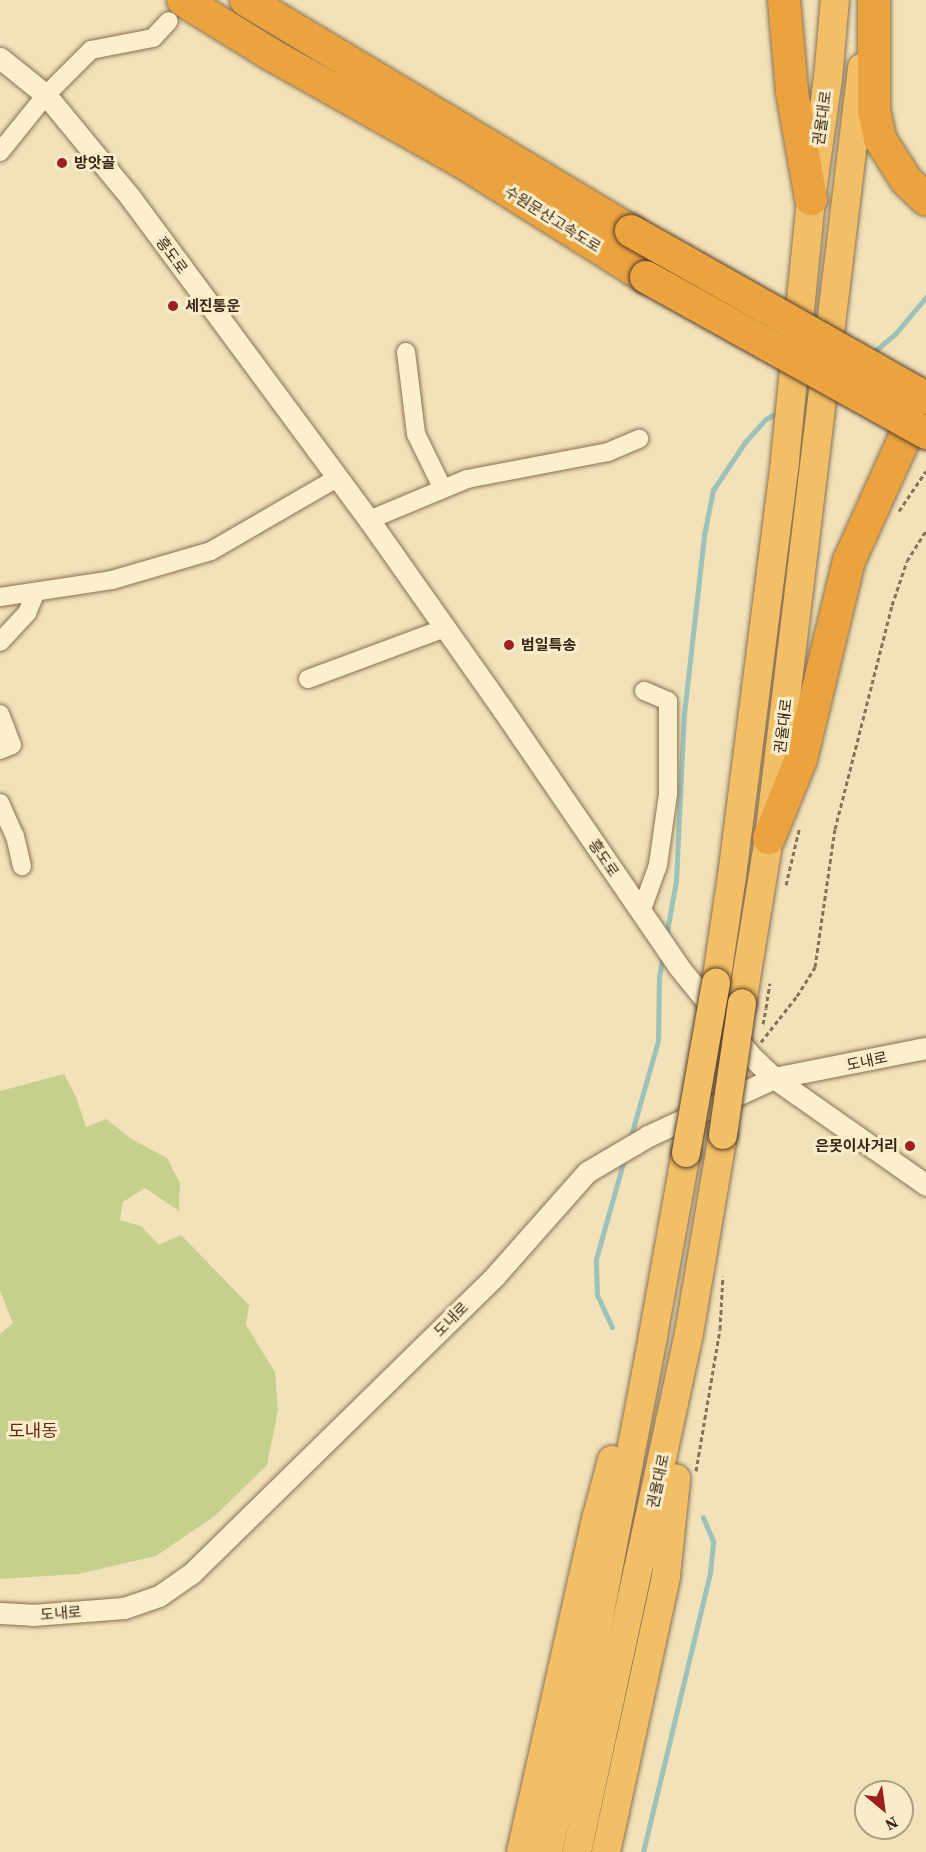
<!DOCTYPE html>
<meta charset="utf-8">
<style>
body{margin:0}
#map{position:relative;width:926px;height:1852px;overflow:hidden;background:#f1e2b9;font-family:"Source Serif 4","Noto Sans KR",serif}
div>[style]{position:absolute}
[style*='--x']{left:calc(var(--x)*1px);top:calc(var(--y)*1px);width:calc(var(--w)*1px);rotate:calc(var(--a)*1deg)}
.green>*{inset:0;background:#c6d08d}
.stream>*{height:5px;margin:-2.5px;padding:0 2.5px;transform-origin:2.5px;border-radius:2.5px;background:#9ec1b8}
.path>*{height:3px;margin-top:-1.5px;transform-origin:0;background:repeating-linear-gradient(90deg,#897153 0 4.5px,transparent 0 7.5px)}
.roads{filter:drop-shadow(0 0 2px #897153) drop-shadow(0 0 2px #897153)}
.minor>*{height:18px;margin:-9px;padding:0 9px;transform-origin:9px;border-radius:9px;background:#fcefcc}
.tertiary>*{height:21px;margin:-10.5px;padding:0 10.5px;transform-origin:10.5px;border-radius:10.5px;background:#fcefcc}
.trunk>*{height:28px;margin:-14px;padding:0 14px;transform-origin:14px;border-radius:14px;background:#f2be66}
.motorway>*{height:32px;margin:-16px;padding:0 16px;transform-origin:16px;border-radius:16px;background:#eba340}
.path-bridge>*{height:3px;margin-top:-1.5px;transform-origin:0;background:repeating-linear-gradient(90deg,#897153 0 4.5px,transparent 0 7.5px)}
.bridges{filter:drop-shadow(0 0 2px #553e28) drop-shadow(0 0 2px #553e28)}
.trunk-bridge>*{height:28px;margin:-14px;padding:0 14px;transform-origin:14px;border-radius:14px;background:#f2be66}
.motorway-bridge>*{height:32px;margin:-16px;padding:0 16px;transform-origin:16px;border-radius:16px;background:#eba340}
.dots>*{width:16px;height:16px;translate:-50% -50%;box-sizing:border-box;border:3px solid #f8ecc9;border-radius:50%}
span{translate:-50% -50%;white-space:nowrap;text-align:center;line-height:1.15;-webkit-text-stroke:6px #f8ecc9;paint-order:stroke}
.street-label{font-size:15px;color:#362819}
.poi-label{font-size:15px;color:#362819;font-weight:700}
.left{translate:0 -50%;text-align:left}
.right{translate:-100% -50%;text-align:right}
.quarter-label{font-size:18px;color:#662815}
.north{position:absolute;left:854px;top:1780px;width:60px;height:60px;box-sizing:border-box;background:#f8ecc9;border:2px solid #aa9e83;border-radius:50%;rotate:151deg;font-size:16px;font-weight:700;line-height:24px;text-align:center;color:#362819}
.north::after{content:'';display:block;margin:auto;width:21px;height:27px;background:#9d201e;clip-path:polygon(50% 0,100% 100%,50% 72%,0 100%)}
</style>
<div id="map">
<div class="green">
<div style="clip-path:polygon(64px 1074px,76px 1097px,86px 1127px,106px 1119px,130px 1138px,167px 1158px,180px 1183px,179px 1211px,145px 1188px,123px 1202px,120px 1220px,141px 1226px,159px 1245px,181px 1235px,249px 1305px,246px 1325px,275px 1372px,278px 1410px,267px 1465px,216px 1515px,156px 1556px,78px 1574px,0 1579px,0 1334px,13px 1323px,0 1291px,0 1091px)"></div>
</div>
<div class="stream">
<div style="--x:870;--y:355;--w:33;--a:-40"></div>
<div style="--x:895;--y:334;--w:48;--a:-50"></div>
<div style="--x:666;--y:936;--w:56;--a:-79.7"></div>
<div style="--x:676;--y:881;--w:167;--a:-87.3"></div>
<div style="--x:684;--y:714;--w:180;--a:-83.6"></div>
<div style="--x:704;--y:535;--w:46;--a:-78.7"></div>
<div style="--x:713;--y:490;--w:58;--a:-56.3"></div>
<div style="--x:745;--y:442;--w:31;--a:-48"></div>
<div style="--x:766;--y:419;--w:16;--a:-30"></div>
<div style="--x:630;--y:1139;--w:102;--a:-74.1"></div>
<div style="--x:658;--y:1041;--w:64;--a:-89.1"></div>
<div style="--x:659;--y:977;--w:23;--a:-80"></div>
<div style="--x:612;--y:1327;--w:35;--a:-115"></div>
<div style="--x:597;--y:1295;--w:36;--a:-92"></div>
<div style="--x:596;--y:1259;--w:107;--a:-74.3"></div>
<div style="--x:643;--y:1852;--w:288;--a:-76.5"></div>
<div style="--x:710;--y:1572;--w:31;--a:-84"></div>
<div style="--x:713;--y:1541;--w:26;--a:-113"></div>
</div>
<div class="path">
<div style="--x:899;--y:511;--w:48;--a:-56"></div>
<div style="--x:786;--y:885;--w:57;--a:-76.7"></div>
<div style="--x:766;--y:1008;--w:25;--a:-81"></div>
<div style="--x:761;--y:1042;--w:58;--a:-52"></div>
<div style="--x:797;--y:996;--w:34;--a:-58"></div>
<div style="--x:815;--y:967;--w:139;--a:-81.8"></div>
<div style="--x:835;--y:829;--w:231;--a:-75.7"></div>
<div style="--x:892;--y:605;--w:46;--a:-71.2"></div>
<div style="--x:907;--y:561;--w:36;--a:-58"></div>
<div style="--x:696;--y:1471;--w:144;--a:-80.4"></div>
<div style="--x:720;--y:1329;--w:53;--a:-86.8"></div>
</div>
<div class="roads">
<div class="minor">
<div style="--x:0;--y:152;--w:73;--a:-51.1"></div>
<div style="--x:46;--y:95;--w:64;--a:-45"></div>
<div style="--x:91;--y:50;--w:63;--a:-11"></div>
<div style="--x:153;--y:38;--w:23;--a:-47"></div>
<div style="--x:406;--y:352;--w:83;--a:83"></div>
<div style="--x:416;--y:434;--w:61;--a:63.9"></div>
<div style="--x:369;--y:520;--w:106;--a:-22.7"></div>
<div style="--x:467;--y:479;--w:144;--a:-10.8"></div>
<div style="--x:608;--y:452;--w:34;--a:-23"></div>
<div style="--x:0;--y:597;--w:113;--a:-8.6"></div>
<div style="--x:112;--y:580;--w:103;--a:-16.3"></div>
<div style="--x:211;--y:551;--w:146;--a:-30.1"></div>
<div style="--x:0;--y:642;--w:40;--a:-47"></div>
<div style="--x:27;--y:613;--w:23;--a:-67"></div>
<div style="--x:308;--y:679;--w:146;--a:-20.4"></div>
<div style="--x:0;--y:714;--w:33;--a:69"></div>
<div style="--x:12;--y:745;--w:13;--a:157"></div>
<div style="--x:0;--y:803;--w:36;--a:66"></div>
<div style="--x:15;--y:836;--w:31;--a:77"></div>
<div style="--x:641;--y:912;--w:50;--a:-70.1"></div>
<div style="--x:658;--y:865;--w:72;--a:-82"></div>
<div style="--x:668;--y:794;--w:93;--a:-90"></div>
<div style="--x:668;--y:701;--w:26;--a:-157"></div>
</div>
<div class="tertiary">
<div style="--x:0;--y:58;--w:59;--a:38.8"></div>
<div style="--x:46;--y:95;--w:132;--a:50.5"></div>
<div style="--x:130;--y:197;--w:402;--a:53.5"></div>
<div style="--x:369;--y:520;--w:232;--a:54.8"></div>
<div style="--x:503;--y:710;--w:310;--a:55.6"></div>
<div style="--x:678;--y:966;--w:114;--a:51"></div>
<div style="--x:750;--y:1055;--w:33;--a:44"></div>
<div style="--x:774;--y:1078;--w:186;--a:35.1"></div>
<div style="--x:0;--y:1613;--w:33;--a:3"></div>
<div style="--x:33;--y:1615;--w:91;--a:-4.4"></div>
<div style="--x:124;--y:1608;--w:37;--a:-19"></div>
<div style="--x:159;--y:1596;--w:39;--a:-35"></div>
<div style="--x:191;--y:1574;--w:426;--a:-44.4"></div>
<div style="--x:495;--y:1276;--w:139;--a:-48.5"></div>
<div style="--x:587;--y:1172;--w:71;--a:-30.5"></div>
<div style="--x:648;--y:1136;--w:139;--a:-24.7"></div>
<div style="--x:774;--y:1078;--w:155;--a:-11.2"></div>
</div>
<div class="trunk">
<div style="--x:716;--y:983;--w:108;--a:-81.5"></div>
<div style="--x:732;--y:876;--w:419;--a:-82.7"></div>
<div style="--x:785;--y:460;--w:262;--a:-84.3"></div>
<div style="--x:811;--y:199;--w:122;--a:-82"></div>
<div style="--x:828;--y:78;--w:78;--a:-84.9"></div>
<div style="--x:742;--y:1003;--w:167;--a:-80.7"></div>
<div style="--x:769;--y:838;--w:776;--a:-83.11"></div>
<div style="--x:521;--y:1852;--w:344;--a:-77.3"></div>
<div style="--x:597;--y:1516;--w:58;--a:-75"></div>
<div style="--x:548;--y:1852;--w:145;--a:-76.8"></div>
<div style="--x:581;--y:1711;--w:382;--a:-79.1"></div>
<div style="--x:653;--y:1336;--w:186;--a:-79.8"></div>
<div style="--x:577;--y:1852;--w:531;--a:-77.82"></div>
<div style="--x:689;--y:1333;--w:201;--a:-80.3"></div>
<div style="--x:606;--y:1852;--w:282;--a:-77.7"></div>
<div style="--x:666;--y:1576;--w:98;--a:-84.1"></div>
</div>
<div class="motorway">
<div style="--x:183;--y:0;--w:102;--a:31.8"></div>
<div style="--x:270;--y:54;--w:223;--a:29.3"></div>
<div style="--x:464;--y:163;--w:215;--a:32.1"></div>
<div style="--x:246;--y:0;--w:449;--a:31"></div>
<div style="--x:784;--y:0;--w:92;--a:85"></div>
<div style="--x:792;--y:92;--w:109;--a:79.9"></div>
<div style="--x:874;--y:0;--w:110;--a:90"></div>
<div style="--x:874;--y:110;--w:30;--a:78"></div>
<div style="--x:880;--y:139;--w:49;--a:57.6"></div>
<div style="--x:906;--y:180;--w:28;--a:44"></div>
<div style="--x:769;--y:838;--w:85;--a:-67.9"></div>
<div style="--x:801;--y:759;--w:204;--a:-76.4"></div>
<div style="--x:849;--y:561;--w:134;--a:-65.7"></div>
<div style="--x:904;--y:439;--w:35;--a:-51"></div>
</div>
</div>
<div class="path-bridge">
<div style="--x:763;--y:1024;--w:16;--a:-79"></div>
</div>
<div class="bridges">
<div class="trunk-bridge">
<div style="--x:723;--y:1135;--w:133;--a:-81.8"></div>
<div style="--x:686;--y:1153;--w:173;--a:-80"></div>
</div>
<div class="motorway-bridge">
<div style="--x:631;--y:231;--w:339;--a:29.5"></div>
<div style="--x:646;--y:277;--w:321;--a:29.1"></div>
</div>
</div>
<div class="dots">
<div style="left:62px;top:163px;background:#9d201e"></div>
<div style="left:173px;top:306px;background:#9d201e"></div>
<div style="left:509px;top:645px;background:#9d201e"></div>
<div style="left:910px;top:1146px;background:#9d201e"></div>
</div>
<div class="street-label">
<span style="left:822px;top:118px;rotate:-82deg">권율대로</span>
<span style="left:553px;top:219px;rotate:32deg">수원문산고속도로</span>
<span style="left:172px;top:255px;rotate:54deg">흥도로</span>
<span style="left:783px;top:726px;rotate:-83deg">권율대로</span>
<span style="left:604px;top:858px;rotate:56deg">흥도로</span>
<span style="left:867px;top:1061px;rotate:-12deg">도내로</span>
<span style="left:451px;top:1319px;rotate:-45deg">도내로</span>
<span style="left:658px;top:1481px;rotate:-78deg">권율대로</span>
<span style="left:61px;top:1613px;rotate:-4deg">도내로</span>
</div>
<div class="poi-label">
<span class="left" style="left:74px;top:163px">방앗골</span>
<span class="left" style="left:185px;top:306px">세진통운</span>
<span class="left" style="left:521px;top:645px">범일특송</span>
<span class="right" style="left:898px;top:1146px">은못이사거리</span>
</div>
<div class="quarter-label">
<span style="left:33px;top:1431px">도내동</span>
</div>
<div class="north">N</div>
</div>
